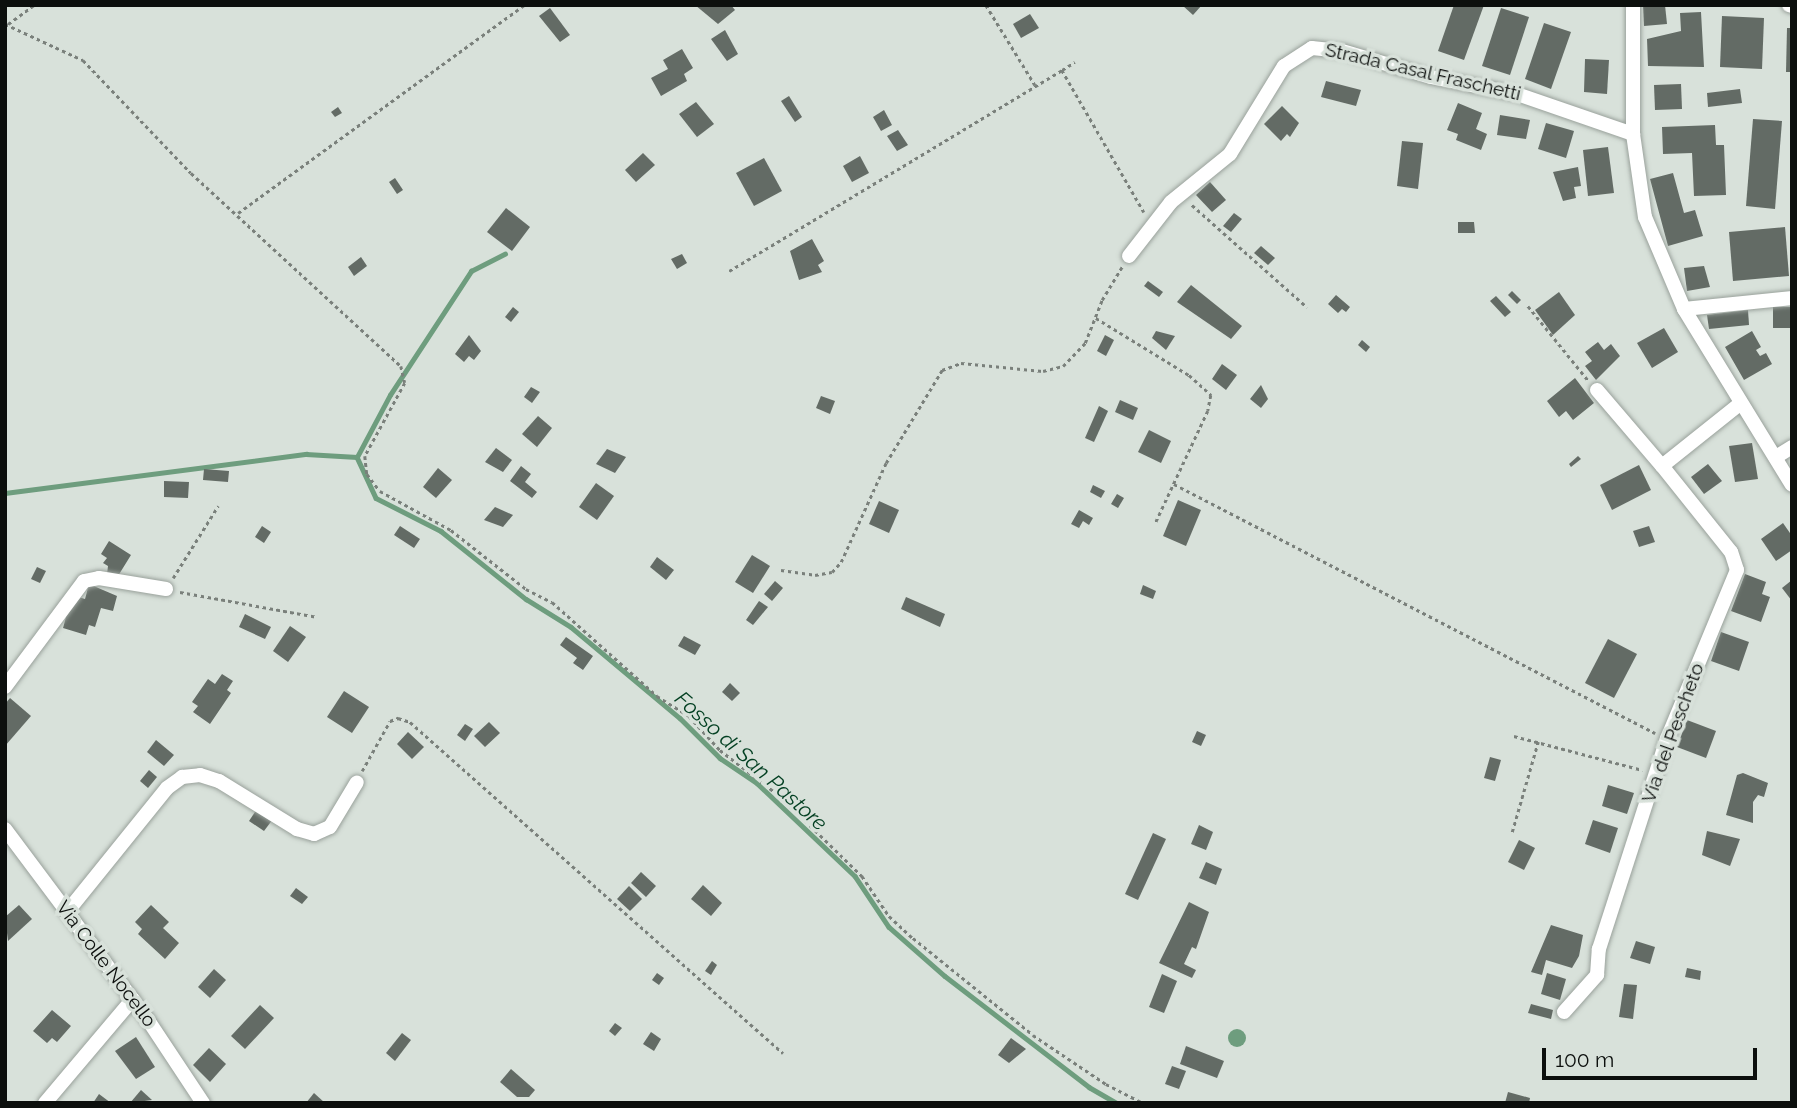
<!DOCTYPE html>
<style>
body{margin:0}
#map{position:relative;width:1797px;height:1108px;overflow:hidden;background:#d8e1da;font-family:Raleway,sans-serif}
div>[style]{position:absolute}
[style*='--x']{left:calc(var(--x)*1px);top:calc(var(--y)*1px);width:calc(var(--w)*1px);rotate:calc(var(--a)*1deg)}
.water>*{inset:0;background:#6e9d7e}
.round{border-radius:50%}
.stream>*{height:4.5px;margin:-2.25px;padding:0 2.25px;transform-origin:2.25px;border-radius:2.25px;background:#6e9d7e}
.building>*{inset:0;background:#636b65}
.path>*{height:2.5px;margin-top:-1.25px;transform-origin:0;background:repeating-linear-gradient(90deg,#7a807b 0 3.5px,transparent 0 7px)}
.roads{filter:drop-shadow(0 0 2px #99a19b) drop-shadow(0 0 2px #99a19b)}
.minor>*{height:14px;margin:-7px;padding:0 7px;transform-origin:7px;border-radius:7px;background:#fff}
span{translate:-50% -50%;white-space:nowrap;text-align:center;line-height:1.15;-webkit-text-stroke:7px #d8e1da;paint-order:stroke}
.street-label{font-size:19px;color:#0c0f0d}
.water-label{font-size:21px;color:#023f21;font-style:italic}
.frame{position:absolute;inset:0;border:7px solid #0c0f0d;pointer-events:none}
.scale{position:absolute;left:1542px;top:1048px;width:215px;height:32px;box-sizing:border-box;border:4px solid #0c0f0d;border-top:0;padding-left:9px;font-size:21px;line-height:24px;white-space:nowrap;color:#0c0f0d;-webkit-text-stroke:5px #d8e1da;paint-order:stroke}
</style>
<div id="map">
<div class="water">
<div class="round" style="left:1228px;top:1029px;width:18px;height:18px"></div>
</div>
<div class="stream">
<div style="--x:357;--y:457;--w:45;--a:65.1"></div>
<div style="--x:376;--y:498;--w:73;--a:26.9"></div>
<div style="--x:441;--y:531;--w:109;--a:38.7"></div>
<div style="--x:526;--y:599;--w:53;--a:31.9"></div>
<div style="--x:571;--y:627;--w:142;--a:39.9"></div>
<div style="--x:680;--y:718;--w:57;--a:45"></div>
<div style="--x:720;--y:758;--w:45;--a:34"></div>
<div style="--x:757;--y:783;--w:135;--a:43.5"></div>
<div style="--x:855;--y:876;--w:61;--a:56.3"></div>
<div style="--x:889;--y:927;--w:74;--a:41.2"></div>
<div style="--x:945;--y:976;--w:182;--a:37.6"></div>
<div style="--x:1089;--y:1087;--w:32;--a:30"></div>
<div style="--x:357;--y:457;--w:70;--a:-62"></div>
<div style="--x:390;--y:395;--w:148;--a:-56.8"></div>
<div style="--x:471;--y:271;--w:38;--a:-27"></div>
<div style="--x:5;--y:493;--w:304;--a:-7.4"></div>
<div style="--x:306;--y:454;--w:51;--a:3.4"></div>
</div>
<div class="building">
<div style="clip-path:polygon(695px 5px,731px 5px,735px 10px,718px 24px)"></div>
<div style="clip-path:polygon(1182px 5px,1202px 5px,1193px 15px)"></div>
<div style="clip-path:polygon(1454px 5px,1484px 5px,1464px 60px,1438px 51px)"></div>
<div style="clip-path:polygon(1643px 5px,1665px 5px,1667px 24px,1644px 26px)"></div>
<div style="clip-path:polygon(550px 8px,570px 35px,560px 42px,539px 16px)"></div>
<div style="clip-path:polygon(1501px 8px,1529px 17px,1510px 75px,1482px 66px)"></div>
<div style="clip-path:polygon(1701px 12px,1704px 67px,1648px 66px,1647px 39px,1681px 31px,1680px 13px)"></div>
<div style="clip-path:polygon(1030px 14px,1039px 28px,1021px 38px,1013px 24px)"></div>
<div style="clip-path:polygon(1722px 16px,1764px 18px,1762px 69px,1720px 67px)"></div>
<div style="clip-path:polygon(1544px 23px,1571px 32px,1551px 89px,1525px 79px)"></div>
<div style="clip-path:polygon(1787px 28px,1792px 28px,1792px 72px,1786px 72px)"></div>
<div style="clip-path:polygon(725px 30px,738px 54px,727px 61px,711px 39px)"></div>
<div style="clip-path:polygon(682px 49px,693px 68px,684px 74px,687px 81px,661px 96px,651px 78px,668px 69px,663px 60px)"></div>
<div style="clip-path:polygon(1585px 59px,1609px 60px,1607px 94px,1584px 92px)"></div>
<div style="clip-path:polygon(1326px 81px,1361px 90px,1356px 106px,1321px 97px)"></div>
<div style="clip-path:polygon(1681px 84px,1682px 109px,1655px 110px,1654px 85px)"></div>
<div style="clip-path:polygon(1740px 89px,1742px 103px,1708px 107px,1707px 93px)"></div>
<div style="clip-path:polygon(789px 96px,802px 117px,795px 122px,781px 101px)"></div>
<div style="clip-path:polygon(696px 102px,714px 124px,697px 137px,679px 114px)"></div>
<div style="clip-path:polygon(1458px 103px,1482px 113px,1476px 129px,1487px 134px,1481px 150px,1456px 140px,1458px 134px,1447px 130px)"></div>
<div style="clip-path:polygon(1282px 106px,1299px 123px,1290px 137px,1287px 134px,1281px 141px,1264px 124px)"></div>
<div style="clip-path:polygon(338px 107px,342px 113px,335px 117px,331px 112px)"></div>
<div style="clip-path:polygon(884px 110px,892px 125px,881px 131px,873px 117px)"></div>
<div style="clip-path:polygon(1500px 115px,1530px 120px,1526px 139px,1497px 135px)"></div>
<div style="clip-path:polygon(1753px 119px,1782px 121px,1775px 209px,1746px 206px)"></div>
<div style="clip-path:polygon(1546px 123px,1574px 131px,1566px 158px,1538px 149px)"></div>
<div style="clip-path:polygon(1715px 125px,1716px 145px,1724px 145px,1726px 195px,1694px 196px,1692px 153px,1663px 154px,1662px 127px)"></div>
<div style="clip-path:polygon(898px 130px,908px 145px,897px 151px,887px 136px)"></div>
<div style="clip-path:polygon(1402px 141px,1423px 143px,1418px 189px,1397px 186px)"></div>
<div style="clip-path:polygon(1608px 147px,1614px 193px,1588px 196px,1583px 150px)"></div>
<div style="clip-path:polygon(643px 153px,655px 165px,636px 182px,625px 170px)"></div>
<div style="clip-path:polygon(860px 156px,869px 173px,852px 182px,843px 166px)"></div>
<div style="clip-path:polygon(764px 158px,782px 191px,754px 206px,736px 173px)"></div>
<div style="clip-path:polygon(1578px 167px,1581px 186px,1574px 187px,1576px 198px,1563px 201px,1553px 172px)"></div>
<div style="clip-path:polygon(1673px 173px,1684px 213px,1695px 210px,1703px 236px,1668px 246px,1650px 179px)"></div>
<div style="clip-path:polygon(395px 178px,403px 190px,397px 194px,389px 182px)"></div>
<div style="clip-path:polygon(1210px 182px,1226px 200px,1212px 212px,1196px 195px)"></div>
<div style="clip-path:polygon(506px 208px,530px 227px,512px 251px,487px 232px)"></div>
<div style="clip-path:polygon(1234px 213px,1242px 219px,1231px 232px,1223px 226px)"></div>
<div style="clip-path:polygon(1458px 222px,1474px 222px,1475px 233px,1458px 233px)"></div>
<div style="clip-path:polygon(1785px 227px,1789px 276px,1733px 281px,1729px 232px)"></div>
<div style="clip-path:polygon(812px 239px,824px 261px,818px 265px,822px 272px,799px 280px,790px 251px)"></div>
<div style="clip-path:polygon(1261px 246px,1275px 258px,1268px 265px,1254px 253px)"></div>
<div style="clip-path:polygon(682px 254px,687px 263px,677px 269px,671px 259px)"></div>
<div style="clip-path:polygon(361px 257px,367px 266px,354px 276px,348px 267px)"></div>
<div style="clip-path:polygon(1704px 266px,1710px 287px,1687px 291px,1684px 268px)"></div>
<div style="clip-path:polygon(1148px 281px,1163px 292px,1159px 297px,1144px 286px)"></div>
<div style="clip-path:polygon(1191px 285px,1242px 326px,1231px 339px,1177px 302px)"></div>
<div style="clip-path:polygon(1512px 291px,1521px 300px,1517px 304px,1508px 295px)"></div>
<div style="clip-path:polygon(1559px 292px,1575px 315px,1553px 335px,1535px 310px)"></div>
<div style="clip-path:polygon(1336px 295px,1350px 307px,1346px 312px,1342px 309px,1338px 313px,1328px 304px)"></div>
<div style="clip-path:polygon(1496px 296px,1511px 312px,1505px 317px,1490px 301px)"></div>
<div style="clip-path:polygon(513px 307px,519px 312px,511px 322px,505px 317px)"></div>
<div style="clip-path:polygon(1773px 307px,1792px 307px,1792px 328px,1773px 328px)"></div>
<div style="clip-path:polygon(1748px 310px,1749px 325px,1709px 329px,1707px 315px)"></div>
<div style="clip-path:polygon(1664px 328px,1678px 352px,1652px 368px,1637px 343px)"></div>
<div style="clip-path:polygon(1156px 331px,1175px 336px,1166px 350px,1152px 338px)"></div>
<div style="clip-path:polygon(1752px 331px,1761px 347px,1756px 350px,1760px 356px,1766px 353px,1772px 364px,1744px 380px,1725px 347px)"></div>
<div style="clip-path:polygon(469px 335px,481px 351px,474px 360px,469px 356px,464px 362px,455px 354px)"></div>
<div style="clip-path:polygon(1105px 335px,1114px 340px,1106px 356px,1097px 351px)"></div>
<div style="clip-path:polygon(1362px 340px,1370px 347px,1366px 352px,1358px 345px)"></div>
<div style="clip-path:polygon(1598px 342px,1604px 350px,1611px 344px,1620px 356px,1596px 380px,1585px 366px,1592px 361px,1585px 352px)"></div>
<div style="clip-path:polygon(1222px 364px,1237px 375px,1226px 390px,1212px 379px)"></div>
<div style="clip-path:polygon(1575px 378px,1594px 403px,1573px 420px,1566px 411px,1559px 417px,1547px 401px)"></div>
<div style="clip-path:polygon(1261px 385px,1268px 399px,1261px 408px,1250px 399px)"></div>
<div style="clip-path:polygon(531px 387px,540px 392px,532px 403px,524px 397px)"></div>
<div style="clip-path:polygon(821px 396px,835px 401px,830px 414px,816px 408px)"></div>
<div style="clip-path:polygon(1120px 400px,1138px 408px,1133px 420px,1115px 412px)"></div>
<div style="clip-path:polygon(1099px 406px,1108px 411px,1094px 442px,1085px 438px)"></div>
<div style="clip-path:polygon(538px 416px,552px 428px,537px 447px,522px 434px)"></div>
<div style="clip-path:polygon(1149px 430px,1171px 441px,1161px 463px,1138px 452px)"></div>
<div style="clip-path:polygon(1752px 443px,1758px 479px,1735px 482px,1729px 446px)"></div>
<div style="clip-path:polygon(496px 448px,512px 460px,503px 472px,485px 462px)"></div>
<div style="clip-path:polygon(607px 449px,626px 457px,615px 473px,596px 464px)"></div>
<div style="clip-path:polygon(1578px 456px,1581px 459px,1571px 467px,1569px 464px)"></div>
<div style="clip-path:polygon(1708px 464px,1722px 481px,1704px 494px,1691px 477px)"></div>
<div style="clip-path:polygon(1639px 465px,1651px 490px,1612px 510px,1600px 485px)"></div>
<div style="clip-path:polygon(521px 466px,531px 474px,525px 482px,537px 492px,532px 498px,510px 481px)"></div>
<div style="clip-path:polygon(438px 468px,452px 480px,436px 498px,423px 487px)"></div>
<div style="clip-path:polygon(204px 469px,229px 471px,228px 482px,203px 480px)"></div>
<div style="clip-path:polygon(164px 481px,189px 482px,188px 498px,164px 497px)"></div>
<div style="clip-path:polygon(596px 483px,614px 496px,597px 520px,579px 507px)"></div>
<div style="clip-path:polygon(1093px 485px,1105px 491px,1101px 498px,1090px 492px)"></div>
<div style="clip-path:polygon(1117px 494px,1124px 498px,1118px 508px,1111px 504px)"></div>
<div style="clip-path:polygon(1178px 500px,1201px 510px,1186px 546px,1163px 536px)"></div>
<div style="clip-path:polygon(879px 501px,899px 510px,889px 533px,869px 524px)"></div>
<div style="clip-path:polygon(495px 507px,513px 515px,503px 527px,484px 520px)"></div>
<div style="clip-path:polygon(1079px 510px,1093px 518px,1089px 525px,1083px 521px,1079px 528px,1071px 524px)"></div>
<div style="clip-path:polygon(1783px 523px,1792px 536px,1792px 550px,1776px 561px,1761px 539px)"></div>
<div style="clip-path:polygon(262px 526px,271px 532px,264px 543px,255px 537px)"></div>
<div style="clip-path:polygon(400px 526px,420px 539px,414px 548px,394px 535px)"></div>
<div style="clip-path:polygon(1649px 526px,1655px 542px,1639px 547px,1633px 531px)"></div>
<div style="clip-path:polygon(109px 541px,131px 555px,118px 576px,107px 574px,108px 566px,103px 563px,107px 558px,101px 554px)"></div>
<div style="clip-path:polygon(752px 555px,770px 566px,753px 593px,735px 582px)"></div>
<div style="clip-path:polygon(657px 557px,674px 570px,666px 580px,650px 567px)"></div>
<div style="clip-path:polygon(37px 567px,46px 571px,40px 583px,31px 579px)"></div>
<div style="clip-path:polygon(1745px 574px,1766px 582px,1762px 594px,1770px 597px,1761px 622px,1731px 611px)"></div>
<div style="clip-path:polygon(1792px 580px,1792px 601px,1782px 588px)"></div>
<div style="clip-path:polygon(775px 581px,783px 588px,772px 601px,764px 594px)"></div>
<div style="clip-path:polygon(89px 584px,117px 596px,113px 611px,101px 608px,95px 627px,89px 625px,86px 635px,63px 628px,72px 595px,85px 599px)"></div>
<div style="clip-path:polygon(1143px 585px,1156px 591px,1153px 599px,1140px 594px)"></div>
<div style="clip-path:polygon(906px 597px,945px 614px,940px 627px,901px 609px)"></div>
<div style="clip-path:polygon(759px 601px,768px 607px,753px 625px,746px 620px)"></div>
<div style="clip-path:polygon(245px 614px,271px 627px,265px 639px,239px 627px)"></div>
<div style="clip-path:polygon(290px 626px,306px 637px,288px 662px,273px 651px)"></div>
<div style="clip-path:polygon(1721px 632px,1749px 642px,1739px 671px,1711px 661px)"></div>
<div style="clip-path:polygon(684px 636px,701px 645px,695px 655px,678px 646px)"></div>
<div style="clip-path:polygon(566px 637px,593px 656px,583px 670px,573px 663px,577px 658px,560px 645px)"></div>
<div style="clip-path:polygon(1608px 639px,1637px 654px,1614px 698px,1585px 683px)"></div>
<div style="clip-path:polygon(222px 674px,233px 681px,227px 690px,231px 693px,210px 724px,193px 712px,198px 706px,192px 702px,208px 679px,215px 684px)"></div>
<div style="clip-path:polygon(730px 683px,740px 693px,732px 701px,722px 692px)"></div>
<div style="clip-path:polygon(344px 691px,369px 707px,352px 733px,327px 717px)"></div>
<div style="clip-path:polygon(10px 698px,31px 716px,5px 746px,5px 704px)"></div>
<div style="clip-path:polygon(1687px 720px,1716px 731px,1706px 758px,1677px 747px)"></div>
<div style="clip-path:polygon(489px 722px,500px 733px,485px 747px,474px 736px)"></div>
<div style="clip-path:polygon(465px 724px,473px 729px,465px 741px,457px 735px)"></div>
<div style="clip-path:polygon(1197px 731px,1206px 735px,1201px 746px,1192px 742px)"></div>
<div style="clip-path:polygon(408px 732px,424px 747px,412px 759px,397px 744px)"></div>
<div style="clip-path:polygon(156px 740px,174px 755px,164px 766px,147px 752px)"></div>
<div style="clip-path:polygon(1490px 757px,1501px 760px,1495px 781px,1484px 778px)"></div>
<div style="clip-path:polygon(149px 770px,157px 777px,148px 788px,140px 781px)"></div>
<div style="clip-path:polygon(1743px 773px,1768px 783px,1764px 797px,1758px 795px,1753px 802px,1753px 823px,1726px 815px,1737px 775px)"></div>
<div style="clip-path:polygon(1608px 785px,1634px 793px,1627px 814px,1602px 806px)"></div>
<div style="clip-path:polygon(257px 809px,273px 819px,264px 831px,249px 821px)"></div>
<div style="clip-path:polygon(1593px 820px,1618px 828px,1610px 853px,1585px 844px)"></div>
<div style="clip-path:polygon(1199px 825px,1213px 832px,1206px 850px,1191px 844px)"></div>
<div style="clip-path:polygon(1707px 831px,1740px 839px,1730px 866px,1702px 855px)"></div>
<div style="clip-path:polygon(1153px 833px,1166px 839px,1138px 900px,1125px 894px)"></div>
<div style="clip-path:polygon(1519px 840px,1535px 848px,1524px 870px,1508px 862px)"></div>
<div style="clip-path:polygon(1206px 862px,1222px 869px,1216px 885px,1199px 878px)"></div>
<div style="clip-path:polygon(641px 872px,656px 886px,646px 897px,631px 883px)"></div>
<div style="clip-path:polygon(703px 885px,722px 903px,711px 916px,691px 899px)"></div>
<div style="clip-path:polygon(629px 886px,642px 899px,630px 911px,617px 899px)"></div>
<div style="clip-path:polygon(296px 888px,308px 897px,302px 904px,290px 896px)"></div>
<div style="clip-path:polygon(1189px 902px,1209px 912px,1196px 949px,1192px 947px,1184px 964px,1196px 970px,1192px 978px,1159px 963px)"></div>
<div style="clip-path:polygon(19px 905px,32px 919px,8px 941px,5px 917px)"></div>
<div style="clip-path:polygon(151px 905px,169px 922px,163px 928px,179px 943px,165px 959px,138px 934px,142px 929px,135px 922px)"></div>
<div style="clip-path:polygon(1551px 925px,1583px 935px,1579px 956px,1572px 968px,1546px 960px,1542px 975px,1531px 972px)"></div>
<div style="clip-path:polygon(1636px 941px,1655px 947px,1650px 964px,1630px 958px)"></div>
<div style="clip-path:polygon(712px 961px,717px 965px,711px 975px,705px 971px)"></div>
<div style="clip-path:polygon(1687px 968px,1701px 971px,1700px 980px,1685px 977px)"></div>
<div style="clip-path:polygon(214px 969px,226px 980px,210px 998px,198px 987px)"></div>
<div style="clip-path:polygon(657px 973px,664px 978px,659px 985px,652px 980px)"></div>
<div style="clip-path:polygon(1547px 973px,1566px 979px,1560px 1000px,1541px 994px)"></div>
<div style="clip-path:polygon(1162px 974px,1177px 981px,1164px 1013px,1149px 1007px)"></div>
<div style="clip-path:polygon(1624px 984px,1637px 985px,1633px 1019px,1619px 1017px)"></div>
<div style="clip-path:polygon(1531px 1004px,1553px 1010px,1551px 1019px,1528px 1013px)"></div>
<div style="clip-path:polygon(260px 1005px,274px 1018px,245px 1049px,231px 1036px)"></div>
<div style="clip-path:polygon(52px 1010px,71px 1026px,57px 1042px,52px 1038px,47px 1043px,33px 1031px)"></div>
<div style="clip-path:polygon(615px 1023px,622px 1028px,615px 1036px,609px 1031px)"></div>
<div style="clip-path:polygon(651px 1032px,661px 1039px,654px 1051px,643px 1044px)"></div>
<div style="clip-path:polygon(402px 1033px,411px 1040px,395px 1061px,386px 1053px)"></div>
<div style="clip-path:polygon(136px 1037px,155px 1067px,136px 1079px,115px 1051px)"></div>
<div style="clip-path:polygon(1011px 1038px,1026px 1049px,1009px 1063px,998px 1055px)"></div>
<div style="clip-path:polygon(1186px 1046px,1224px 1061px,1217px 1078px,1180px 1064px)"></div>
<div style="clip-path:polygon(209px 1048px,226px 1064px,210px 1082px,193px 1065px)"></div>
<div style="clip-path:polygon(1172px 1066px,1186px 1071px,1179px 1089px,1165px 1084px)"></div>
<div style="clip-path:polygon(511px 1069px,535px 1090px,529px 1097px,517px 1097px,500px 1082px)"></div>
<div style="clip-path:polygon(141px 1090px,152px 1100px,130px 1103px)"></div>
<div style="clip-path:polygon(1508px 1092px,1530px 1098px,1529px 1103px,1505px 1103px)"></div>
<div style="clip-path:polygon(314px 1093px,325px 1103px,306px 1103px)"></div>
<div style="clip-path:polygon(99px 1094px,111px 1103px,93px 1103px)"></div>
</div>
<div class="path">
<div style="--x:986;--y:5;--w:94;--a:58.5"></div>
<div style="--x:5;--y:24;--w:86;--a:24.8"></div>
<div style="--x:83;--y:60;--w:156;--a:46.3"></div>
<div style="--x:191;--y:173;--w:285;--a:42.6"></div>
<div style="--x:401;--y:366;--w:17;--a:77"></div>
<div style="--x:405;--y:383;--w:83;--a:118.7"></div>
<div style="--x:365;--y:456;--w:18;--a:84"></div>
<div style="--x:367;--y:474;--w:21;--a:53"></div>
<div style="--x:380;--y:491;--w:81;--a:28.8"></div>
<div style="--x:451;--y:530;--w:95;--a:38.2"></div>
<div style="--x:526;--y:589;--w:29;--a:27"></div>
<div style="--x:552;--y:602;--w:141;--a:41.8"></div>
<div style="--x:657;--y:696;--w:38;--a:32"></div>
<div style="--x:689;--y:716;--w:46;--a:47.6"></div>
<div style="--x:720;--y:750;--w:76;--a:37.5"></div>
<div style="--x:780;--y:796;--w:115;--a:44.3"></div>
<div style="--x:862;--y:876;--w:48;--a:56"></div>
<div style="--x:889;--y:916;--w:33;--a:43"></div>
<div style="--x:913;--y:938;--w:154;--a:38.9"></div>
<div style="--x:1033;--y:1035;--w:88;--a:33.9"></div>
<div style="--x:1106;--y:1084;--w:42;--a:27.2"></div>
<div style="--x:8;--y:24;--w:32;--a:-36"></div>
<div style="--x:1062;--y:70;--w:15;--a:-32"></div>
<div style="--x:1192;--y:205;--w:154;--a:41.6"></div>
<div style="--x:238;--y:213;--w:354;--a:-36"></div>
<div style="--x:729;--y:271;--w:389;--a:-31.1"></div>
<div style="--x:1062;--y:70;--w:164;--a:60"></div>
<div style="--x:1528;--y:306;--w:95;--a:51"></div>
<div style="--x:1096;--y:318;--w:109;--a:31.5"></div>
<div style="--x:1189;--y:375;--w:30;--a:42"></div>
<div style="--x:1211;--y:395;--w:16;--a:101"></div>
<div style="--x:1208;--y:411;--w:125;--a:115.1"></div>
<div style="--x:1174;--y:484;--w:542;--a:27.37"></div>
<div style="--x:781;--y:570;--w:34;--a:8"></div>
<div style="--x:815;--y:575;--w:17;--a:-10"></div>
<div style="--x:832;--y:572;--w:13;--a:-48"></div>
<div style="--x:841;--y:562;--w:109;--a:-65.6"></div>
<div style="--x:886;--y:463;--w:109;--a:-58.9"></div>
<div style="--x:942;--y:370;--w:20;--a:-20"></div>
<div style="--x:961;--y:363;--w:82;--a:5.6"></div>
<div style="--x:1043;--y:371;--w:21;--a:-14"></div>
<div style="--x:1063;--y:366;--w:32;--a:-46"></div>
<div style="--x:1085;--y:343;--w:46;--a:-68.4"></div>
<div style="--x:1102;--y:300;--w:39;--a:-59"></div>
<div style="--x:173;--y:578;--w:85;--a:-58"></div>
<div style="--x:180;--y:592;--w:140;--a:10.3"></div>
<div style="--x:1514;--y:736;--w:133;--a:14.8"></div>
<div style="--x:362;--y:771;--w:57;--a:-60.8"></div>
<div style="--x:390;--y:721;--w:9;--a:-21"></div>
<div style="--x:398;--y:718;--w:13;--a:18"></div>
<div style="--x:410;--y:722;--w:499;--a:41.6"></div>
<div style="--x:1512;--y:832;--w:94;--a:-73.9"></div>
</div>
<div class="roads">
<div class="minor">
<div style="--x:1633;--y:5;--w:129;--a:90"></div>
<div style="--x:1633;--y:134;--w:84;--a:81.8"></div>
<div style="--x:1645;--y:217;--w:100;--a:67"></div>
<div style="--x:1684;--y:309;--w:206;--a:58.5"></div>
<div style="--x:1789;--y:5;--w:3;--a:18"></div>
<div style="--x:1129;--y:256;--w:68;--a:-52.1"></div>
<div style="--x:1171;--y:202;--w:76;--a:-39.1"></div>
<div style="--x:1230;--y:154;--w:103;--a:-58.5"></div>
<div style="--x:1284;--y:66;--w:33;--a:-33"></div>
<div style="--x:1312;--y:48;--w:30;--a:6"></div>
<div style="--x:1342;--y:51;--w:93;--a:16.3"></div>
<div style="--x:1431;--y:77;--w:88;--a:11.2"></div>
<div style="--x:1517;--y:94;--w:123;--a:19"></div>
<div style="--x:1684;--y:309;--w:109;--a:-5.8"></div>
<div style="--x:1597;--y:390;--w:100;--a:49.5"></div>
<div style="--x:1776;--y:457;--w:19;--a:-32"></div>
<div style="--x:5;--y:687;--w:132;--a:-53.3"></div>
<div style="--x:84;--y:581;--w:15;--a:-11"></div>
<div style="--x:99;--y:578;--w:68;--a:9.3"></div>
<div style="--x:5;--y:829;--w:239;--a:53.2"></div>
<div style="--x:148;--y:1020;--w:100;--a:56.5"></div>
<div style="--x:67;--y:912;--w:159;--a:-51.1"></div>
<div style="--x:167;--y:788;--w:19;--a:-36"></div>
<div style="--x:182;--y:777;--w:18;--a:-6"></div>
<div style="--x:200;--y:775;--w:20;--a:18"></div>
<div style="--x:219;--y:781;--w:92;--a:31.6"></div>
<div style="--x:297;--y:829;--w:18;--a:16"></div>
<div style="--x:314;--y:834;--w:17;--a:-24"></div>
<div style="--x:330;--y:827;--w:52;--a:-59"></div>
<div style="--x:1564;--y:1012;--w:50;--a:-48.3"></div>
<div style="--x:1597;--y:975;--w:26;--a:-86"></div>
<div style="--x:1599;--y:949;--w:221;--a:-72.1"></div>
<div style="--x:1667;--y:739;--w:183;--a:-67.5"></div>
<div style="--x:1737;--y:570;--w:19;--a:-108"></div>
<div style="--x:1731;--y:552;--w:110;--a:-128.7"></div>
<div style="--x:1662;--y:466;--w:101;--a:-38.6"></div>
<div style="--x:45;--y:1103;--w:136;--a:-49.8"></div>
</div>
</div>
<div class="street-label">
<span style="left:1423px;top:72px;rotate:13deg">Strada Casal Fraschetti</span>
<span style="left:1673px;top:733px;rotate:-70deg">Via del Pescheto</span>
<span style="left:106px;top:964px;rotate:53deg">Via Colle Nocello</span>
</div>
<div class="water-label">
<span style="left:751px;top:761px;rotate:42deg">Fosso di San Pastore</span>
</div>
<div class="frame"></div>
<div class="scale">100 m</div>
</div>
